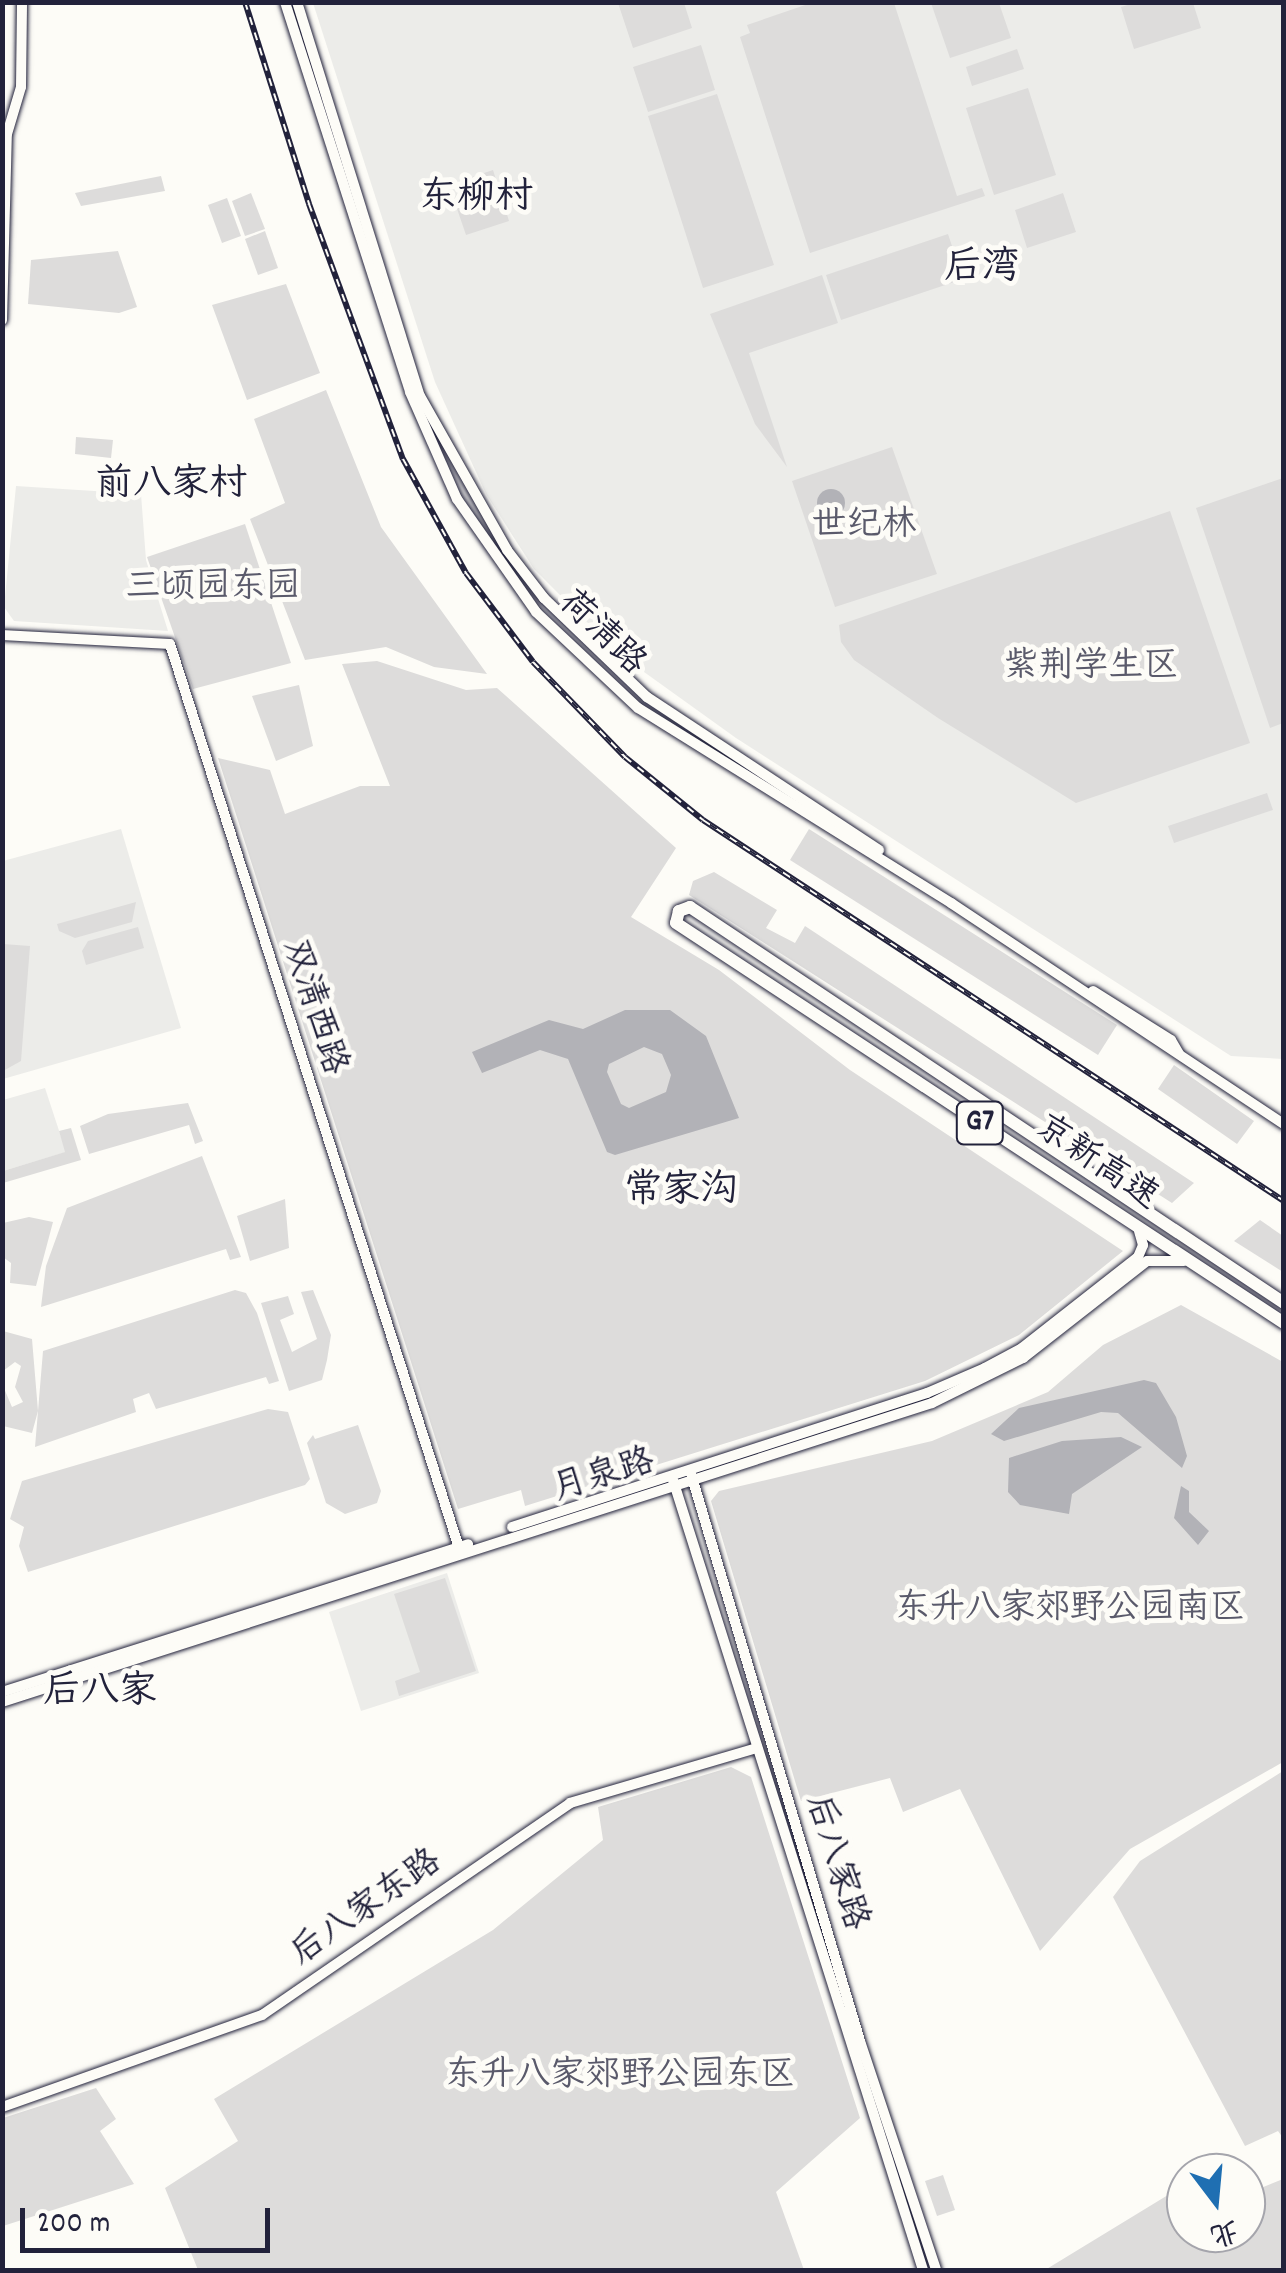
<!DOCTYPE html>
<meta charset="utf-8">
<style>
body{margin:0}
#map{position:relative;width:1286px;height:2273px;overflow:hidden;background:#fdfcf7;font-family:Dekko,"LXGW WenKai TC",sans-serif}
div>[style]{position:absolute}
[style*='--x']{left:calc(var(--x)*1px);top:calc(var(--y)*1px);width:calc(var(--w)*1px);rotate:calc(var(--a)*1deg)}
.built>*{inset:0;background:#ecece9}
.green>*{inset:0;background:#dddcdb}
.water>*{inset:0;background:#b2b2b7}
.round{border-radius:50%}
.roads{filter:drop-shadow(0 0 2px #22223b) drop-shadow(0 0 2px #22223b)}
.secondary>*{height:10px;margin:-5px;padding:0 5px;transform-origin:5px;border-radius:5px;background:#fdfcf7}
.highway>*{height:12px;margin:-6px;padding:0 6px;transform-origin:6px;border-radius:6px;background:#fdfcf7}
.rail>*{height:6px;margin-top:-3px;transform-origin:0;background:repeating-linear-gradient(90deg,#fdfcf7 0 8px,#22223b 0 16px);box-sizing:border-box;border-block:2px solid #22223b}
span{translate:-50% -50%;white-space:nowrap;text-align:center;line-height:1.15;-webkit-text-stroke:10px #fdfcf7;paint-order:stroke}
.shield-label span{padding:2px 8px;background:#fdfcf7;border:2px solid;border-radius:8px;-webkit-text-stroke-width:0}
.shield-label{font-size:32px;color:#22223b;font-weight:700}
.park-label{font-size:35px;color:#5a5a6b}
.street-label{font-size:35px;color:#22223b}
.neighbourhood-label{font-size:38px;color:#22223b}
.frame{position:absolute;inset:0;border:5px solid #22223b;pointer-events:none}
.north{position:absolute;left:1166px;top:2153px;width:100px;height:100px;box-sizing:border-box;background:#fdfcf7;border:2px solid #a5a5ac;border-radius:50%;rotate:164deg;font-size:28px;font-weight:700;line-height:40px;text-align:center;color:#22223b}
.north::after{content:'';display:block;margin:auto;width:35px;height:45px;background:#1f6fb2;clip-path:polygon(50% 0,100% 100%,50% 72%,0 100%)}
.scale{position:absolute;left:20px;top:2208px;width:250px;height:45px;box-sizing:border-box;border:5px solid #22223b;border-top:0;padding-left:12px;font-size:30px;line-height:35px;white-space:nowrap;color:#22223b;-webkit-text-stroke:8px #fdfcf7;paint-order:stroke}
</style>
<div id="map">
<div class="built">
<div style="clip-path:polygon(313px 3px,1283px 3px,1283px 1059px,1231px 1056px,736px 738px,619px 654px,534px 569px,486px 494px,435px 382px)"></div>
<div style="clip-path:polygon(16px 486px,141px 494px,146px 560px,168px 631px,14px 621px,4px 607px)"></div>
<div style="clip-path:polygon(121px 829px,181px 1028px,3px 1079px,3px 861px)"></div>
<div style="clip-path:polygon(45px 1088px,66px 1152px,3px 1171px,3px 1100px)"></div>
<div style="clip-path:polygon(447px 1573px,479px 1673px,361px 1711px,329px 1612px)"></div>
</div>
<div class="green">
<div style="clip-path:polygon(814px 2px,894px 3px,957px 196px,982px 188px,985px 196px,810px 253px,740px 37px,750px 33px,747px 25px)"></div>
<div style="clip-path:polygon(618px 3px,684px 3px,692px 28px,633px 48px)"></div>
<div style="clip-path:polygon(931px 3px,999px 3px,1011px 38px,950px 58px)"></div>
<div style="clip-path:polygon(1134px 3px,1193px 3px,1201px 28px,1134px 49px,1121px 7px)"></div>
<div style="clip-path:polygon(701px 45px,715px 90px,648px 112px,633px 67px)"></div>
<div style="clip-path:polygon(1017px 49px,1024px 69px,972px 86px,966px 67px)"></div>
<div style="clip-path:polygon(1028px 88px,1056px 175px,994px 195px,966px 108px)"></div>
<div style="clip-path:polygon(717px 94px,774px 265px,703px 288px,648px 116px)"></div>
<div style="clip-path:polygon(493px 170px,509px 221px,466px 235px,454px 200px,463px 180px)"></div>
<div style="clip-path:polygon(161px 176px,165px 191px,81px 206px,75px 193px)"></div>
<div style="clip-path:polygon(251px 193px,265px 229px,245px 236px,232px 201px)"></div>
<div style="clip-path:polygon(1063px 193px,1076px 232px,1027px 248px,1015px 210px)"></div>
<div style="clip-path:polygon(227px 198px,241px 236px,222px 243px,208px 205px)"></div>
<div style="clip-path:polygon(265px 231px,278px 268px,258px 275px,245px 239px)"></div>
<div style="clip-path:polygon(948px 234px,963px 279px,841px 320px,826px 275px)"></div>
<div style="clip-path:polygon(118px 251px,137px 307px,119px 313px,28px 304px,31px 260px)"></div>
<div style="clip-path:polygon(822px 275px,838px 323px,749px 353px,787px 467px,755px 424px,710px 314px)"></div>
<div style="clip-path:polygon(286px 284px,320px 373px,247px 400px,212px 305px)"></div>
<div style="clip-path:polygon(326px 390px,381px 527px,487px 674px,434px 667px,386px 647px,305px 660px,250px 519px,285px 503px,254px 419px)"></div>
<div style="clip-path:polygon(434px 429px,505px 549px,618px 676px,518px 582px,457px 491px)"></div>
<div style="clip-path:polygon(76px 437px,113px 440px,111px 458px,75px 454px)"></div>
<div style="clip-path:polygon(892px 447px,937px 574px,835px 607px,792px 481px)"></div>
<div style="clip-path:polygon(1283px 478px,1283px 723px,1270px 728px,1196px 508px)"></div>
<div style="clip-path:polygon(1170px 511px,1250px 743px,1076px 803px,938px 718px,854px 660px,841px 642px,839px 625px)"></div>
<div style="clip-path:polygon(245px 524px,291px 663px,193px 689px,147px 557px)"></div>
<div style="clip-path:polygon(377px 661px,466px 690px,497px 688px,676px 848px,631px 917px,719px 970px,850px 1070px,1123px 1251px,1019px 1335px,925px 1381px,525px 1506px,521px 1490px,458px 1509px,218px 758px,270px 770px,285px 814px,360px 786px,390px 786px,342px 664px)"></div>
<div style="clip-path:polygon(299px 685px,313px 746px,276px 761px,252px 696px)"></div>
<div style="clip-path:polygon(1267px 793px,1273px 810px,1174px 843px,1168px 826px)"></div>
<div style="clip-path:polygon(809px 829px,1117px 1025px,1098px 1055px,790px 860px)"></div>
<div style="clip-path:polygon(714px 872px,777px 910px,766px 928px,795px 943px,805px 926px,1194px 1183px,1172px 1203px,689px 895px,693px 881px)"></div>
<div style="clip-path:polygon(136px 902px,132px 922px,75px 938px,59px 931px,57px 924px)"></div>
<div style="clip-path:polygon(138px 927px,144px 948px,86px 965px,82px 951px,88px 941px)"></div>
<div style="clip-path:polygon(3px 944px,30px 946px,21px 1061px,3px 1071px)"></div>
<div style="clip-path:polygon(1174px 1065px,1254px 1121px,1237px 1144px,1158px 1089px)"></div>
<div style="clip-path:polygon(188px 1103px,203px 1141px,195px 1144px,189px 1125px,89px 1154px,80px 1126px,108px 1114px)"></div>
<div style="clip-path:polygon(71px 1128px,81px 1160px,3px 1183px,3px 1171px,65px 1152px,59px 1131px)"></div>
<div style="clip-path:polygon(202px 1156px,241px 1257px,230px 1260px,226px 1249px,41px 1307px,46px 1266px,67px 1208px)"></div>
<div style="clip-path:polygon(285px 1199px,289px 1248px,250px 1261px,237px 1216px)"></div>
<div style="clip-path:polygon(29px 1217px,53px 1222px,36px 1286px,10px 1283px,11px 1263px,3px 1257px,3px 1223px)"></div>
<div style="clip-path:polygon(1260px 1220px,1283px 1236px,1283px 1272px,1234px 1241px)"></div>
<div style="clip-path:polygon(235px 1290px,246px 1293px,257px 1313px,279px 1381px,269px 1384px,266px 1377px,156px 1409px,149px 1393px,133px 1399px,136px 1412px,35px 1447px,43px 1351px)"></div>
<div style="clip-path:polygon(313px 1290px,331px 1335px,327px 1360px,322px 1380px,289px 1391px,261px 1303px,288px 1296px,294px 1314px,280px 1320px,292px 1352px,317px 1339px,301px 1292px)"></div>
<div style="clip-path:polygon(1181px 1305px,1283px 1362px,1283px 1762px,1130px 1849px,1040px 1951px,960px 1789px,903px 1812px,890px 1778px,801px 1801px,711px 1501px,719px 1491px,932px 1441px,1048px 1392px,1103px 1345px)"></div>
<div style="clip-path:polygon(3px 1331px,32px 1339px,38px 1411px,32px 1433px,3px 1426px,3px 1386px,12px 1407px,23px 1402px,15px 1387px,21px 1366px,15px 1362px,3px 1371px)"></div>
<div style="clip-path:polygon(268px 1409px,288px 1412px,310px 1479px,305px 1485px,28px 1572px,19px 1546px,24px 1527px,10px 1519px,22px 1481px)"></div>
<div style="clip-path:polygon(358px 1425px,381px 1491px,377px 1503px,345px 1514px,326px 1503px,307px 1443px,313px 1435px,315px 1439px)"></div>
<div style="clip-path:polygon(445px 1578px,476px 1671px,399px 1696px,395px 1681px,420px 1672px,394px 1594px)"></div>
<div style="clip-path:polygon(731px 1767px,751px 1777px,860px 2118px,776px 2192px,804px 2270px,198px 2270px,165px 2188px,238px 2141px,214px 2099px,493px 1930px,603px 1840px,598px 1807px)"></div>
<div style="clip-path:polygon(1283px 1771px,1283px 2138px,1278px 2131px,1245px 2146px,1113px 1897px,1140px 1861px)"></div>
<div style="clip-path:polygon(96px 2088px,116px 2119px,100px 2131px,134px 2184px,3px 2226px,3px 2118px)"></div>
<div style="clip-path:polygon(943px 2175px,955px 2210px,937px 2216px,925px 2181px)"></div>
<div style="clip-path:polygon(1283px 2179px,1283px 2270px,1045px 2270px,1186px 2184px,1186px 2233px,1246px 2233px,1246px 2194px)"></div>
</div>
<div class="water">
<div class="round" style="left:817px;top:489px;width:28px;height:28px"></div>
<div style="clip-path:polygon(evenodd,625px 1010px,670px 1010px,706px 1036px,739px 1118px,615px 1155px,607px 1152px,568px 1059px,540px 1050px,482px 1073px,472px 1052px,549px 1020px,583px 1029px,625px 1010px,644px 1047px,662px 1054px,671px 1075px,666px 1092px,629px 1108px,621px 1104px,607px 1072px,609px 1064px,644px 1047px)"></div>
<div style="clip-path:polygon(1144px 1380px,1156px 1383px,1176px 1417px,1187px 1456px,1182px 1468px,1118px 1413px,1101px 1412px,1004px 1441px,991px 1434px,1019px 1408px)"></div>
<div style="clip-path:polygon(1121px 1437px,1142px 1447px,1072px 1494px,1069px 1514px,1020px 1505px,1008px 1492px,1009px 1458px,1062px 1441px)"></div>
<div style="clip-path:polygon(1181px 1486px,1189px 1491px,1189px 1512px,1209px 1531px,1198px 1545px,1174px 1518px)"></div>
</div>
<div class="roads">
<div class="secondary">
<div style="--x:285;--y:2;--w:410;--a:72.2"></div>
<div style="--x:410;--y:392;--w:117;--a:66.3"></div>
<div style="--x:457;--y:499;--w:138;--a:55"></div>
<div style="--x:536;--y:612;--w:140;--a:43.3"></div>
<div style="--x:638;--y:708;--w:369;--a:31.9"></div>
<div style="--x:951;--y:903;--w:400;--a:33.6"></div>
<div style="--x:297;--y:2;--w:413;--a:72.7"></div>
<div style="--x:420;--y:396;--w:177;--a:60.5"></div>
<div style="--x:507;--y:550;--w:61;--a:52.4"></div>
<div style="--x:544;--y:598;--w:143;--a:43.9"></div>
<div style="--x:647;--y:697;--w:278;--a:33.4"></div>
<div style="--x:2;--y:320;--w:186;--a:-88.5"></div>
<div style="--x:7;--y:134;--w:49;--a:-73.4"></div>
<div style="--x:21;--y:87;--w:85;--a:-89.3"></div>
<div style="--x:2;--y:635;--w:168;--a:3.1"></div>
<div style="--x:170;--y:644;--w:949;--a:72.27"></div>
<div style="--x:1093;--y:991;--w:92;--a:32.1"></div>
<div style="--x:1171;--y:1040;--w:16;--a:60"></div>
<div style="--x:691;--y:1474;--w:592;--a:73.4"></div>
<div style="--x:860;--y:2041;--w:241;--a:71.6"></div>
<div style="--x:673;--y:1480;--w:829;--a:72.44"></div>
<div style="--x:512;--y:1527;--w:436;--a:-17.9"></div>
<div style="--x:927;--y:1393;--w:63;--a:-23.3"></div>
<div style="--x:985;--y:1368;--w:42;--a:-28.4"></div>
<div style="--x:1022;--y:1348;--w:147;--a:-38.1"></div>
<div style="--x:1138;--y:1257;--w:13;--a:-67"></div>
<div style="--x:1143;--y:1245;--w:18;--a:-106"></div>
<div style="--x:2;--y:1692;--w:489;--a:-17.6"></div>
<div style="--x:2;--y:1702;--w:977;--a:-17.82"></div>
<div style="--x:932;--y:1403;--w:102;--a:-26.3"></div>
<div style="--x:1023;--y:1358;--w:157;--a:-38"></div>
<div style="--x:1147;--y:1261;--w:37;--a:0"></div>
<div style="--x:2;--y:2107;--w:276;--a:-19.5"></div>
<div style="--x:262;--y:2015;--w:374;--a:-34.5"></div>
<div style="--x:570;--y:1803;--w:195;--a:-16.4"></div>
</div>
<div class="highway">
<div style="--x:1284;--y:1303;--w:714;--a:-146.31"></div>
<div style="--x:690;--y:907;--w:12;--a:160"></div>
<div style="--x:679;--y:911;--w:12;--a:104"></div>
<div style="--x:676;--y:923;--w:728;--a:33.34"></div>
</div>
</div>
<div class="rail">
<div style="--x:245;--y:2;--w:212;--a:72.4"></div>
<div style="--x:309;--y:204;--w:272;--a:69.8"></div>
<div style="--x:403;--y:459;--w:130;--a:61.1"></div>
<div style="--x:466;--y:573;--w:111;--a:53"></div>
<div style="--x:533;--y:662;--w:132;--a:45.9"></div>
<div style="--x:625;--y:757;--w:100;--a:38.9"></div>
<div style="--x:703;--y:820;--w:695;--a:33.26"></div>
</div>
<div class="shield-label">
<span style="left:980px;top:1123px">G7</span>
</div>
<div class="park-label">
<span style="left:864px;top:527px">世纪林</span>
<span style="left:213px;top:589px">三顷园东园</span>
<span style="left:1091px;top:668px">紫荆学生区</span>
<span style="left:1070px;top:1610px">东升八家郊野公园南区</span>
<span style="left:620px;top:2077px">东升八家郊野公园东区</span>
</div>
<div class="street-label">
<span style="left:601px;top:634px;rotate:44deg">荷清路</span>
<span style="left:313px;top:1008px;rotate:72deg">双清西路</span>
<span style="left:1096px;top:1164px;rotate:34deg">京新高速</span>
<span style="left:604px;top:1477px;rotate:-17deg">月泉路</span>
<span style="left:835px;top:1863px;rotate:73deg">后八家路</span>
<span style="left:367px;top:1909px;rotate:-35deg">后八家东路</span>
</div>
<div class="neighbourhood-label">
<span style="left:476px;top:200px">东柳村</span>
<span style="left:982px;top:270px">后湾</span>
<span style="left:171px;top:487px">前八家村</span>
<span style="left:681px;top:1193px">常家沟</span>
<span style="left:100px;top:1694px">后八家</span>
</div>
<div class="frame"></div>
<div class="north">北</div>
<div class="scale">200 m</div>
</div>
